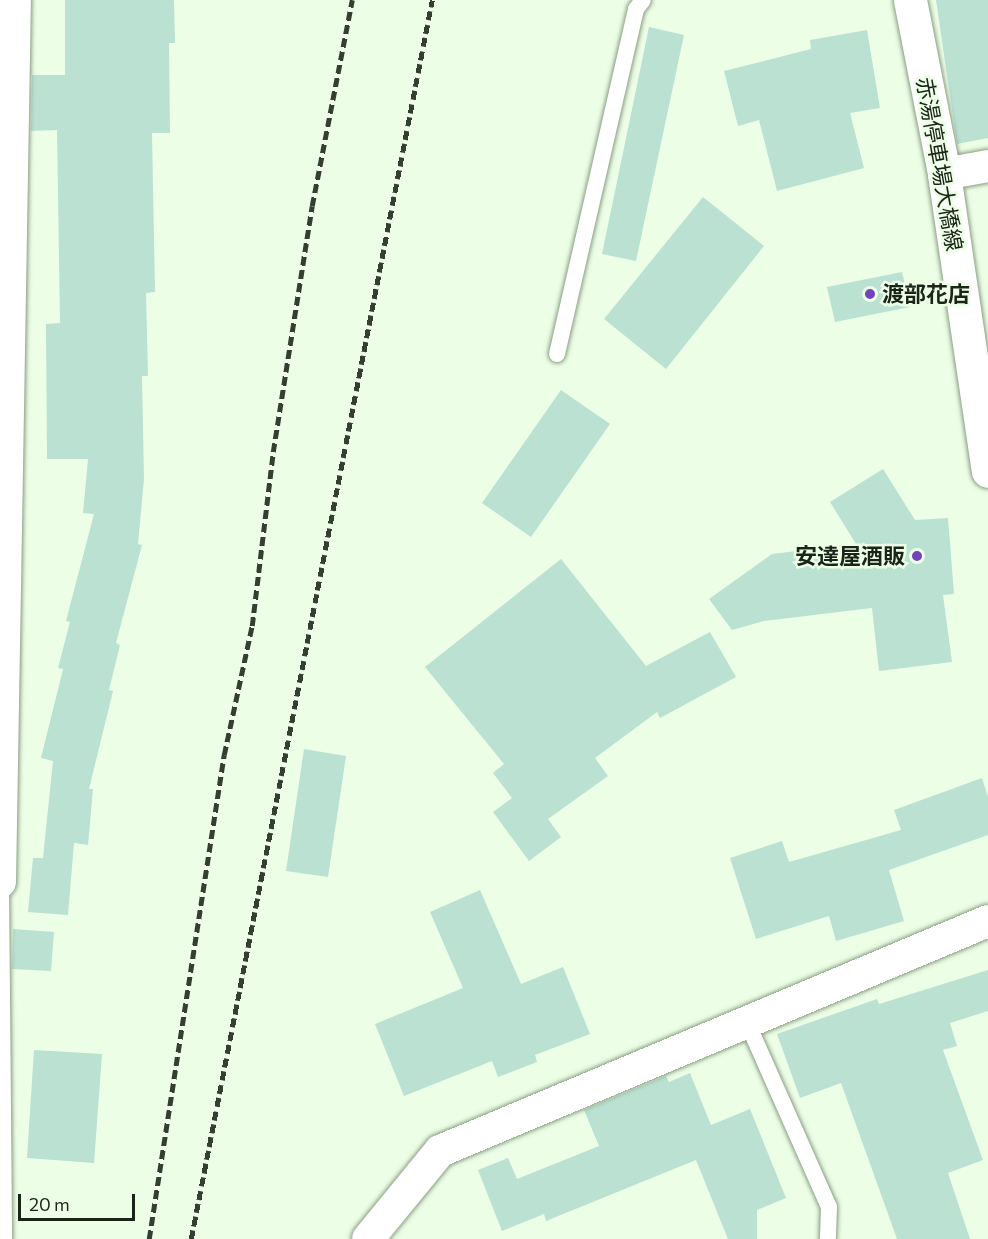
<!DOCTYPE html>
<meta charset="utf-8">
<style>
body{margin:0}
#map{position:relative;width:988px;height:1239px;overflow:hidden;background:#ecfee6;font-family:Commissioner,"Noto Sans JP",sans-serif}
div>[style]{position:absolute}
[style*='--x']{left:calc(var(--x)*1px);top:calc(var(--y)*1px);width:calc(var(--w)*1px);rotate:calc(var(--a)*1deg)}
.building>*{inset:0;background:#bae1d2}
.roads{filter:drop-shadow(0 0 2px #899e83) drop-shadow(0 0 2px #899e83)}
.service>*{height:16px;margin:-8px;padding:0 8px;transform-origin:8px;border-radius:8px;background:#fff}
.minor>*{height:32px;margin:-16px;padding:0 16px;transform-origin:16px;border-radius:16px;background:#fff}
.secondary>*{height:33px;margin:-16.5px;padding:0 16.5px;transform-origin:16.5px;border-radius:16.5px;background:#fff}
.rail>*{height:4.5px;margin-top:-2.25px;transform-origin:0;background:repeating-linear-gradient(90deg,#343e31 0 9px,transparent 0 13.5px)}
.dots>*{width:16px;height:16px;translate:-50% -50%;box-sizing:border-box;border:3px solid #ecfee6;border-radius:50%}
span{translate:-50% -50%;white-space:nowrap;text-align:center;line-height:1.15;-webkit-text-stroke:5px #ecfee6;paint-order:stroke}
.street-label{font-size:22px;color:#1b2419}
.poi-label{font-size:22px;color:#1b2419;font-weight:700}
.left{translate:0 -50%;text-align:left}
.right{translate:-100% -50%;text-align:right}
.scale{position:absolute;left:18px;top:1194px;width:117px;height:27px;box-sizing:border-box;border:3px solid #1b2419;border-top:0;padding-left:8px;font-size:18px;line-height:21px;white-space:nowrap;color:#1b2419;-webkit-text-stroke:4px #ecfee6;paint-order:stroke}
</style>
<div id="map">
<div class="building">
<div style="clip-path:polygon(65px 0,174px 0,175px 43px,169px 43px,170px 133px,152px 133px,155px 292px,146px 293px,148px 376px,142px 376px,144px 479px,138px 544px,142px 545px,116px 643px,120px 645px,109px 690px,113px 691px,89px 789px,93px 789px,88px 845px,74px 843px,68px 915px,28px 912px,33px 858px,43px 858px,53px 761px,41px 758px,63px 669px,58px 668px,70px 622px,66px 621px,94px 514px,83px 513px,88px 459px,47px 459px,46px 324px,60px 323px,57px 130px,31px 131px,32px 75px,65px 75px)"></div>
<div style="clip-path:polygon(936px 0,988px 0,988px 138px,957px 144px)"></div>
<div style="clip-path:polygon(649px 27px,684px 35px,636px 261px,602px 254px)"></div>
<div style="clip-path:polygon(867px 30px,880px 108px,850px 113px,864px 168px,777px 191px,759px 120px,738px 126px,724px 71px,811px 49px,810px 40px)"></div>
<div style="clip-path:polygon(703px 197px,764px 246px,666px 369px,604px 319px)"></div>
<div style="clip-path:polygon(902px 272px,910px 307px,835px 322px,827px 287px)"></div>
<div style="clip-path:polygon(561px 390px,610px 424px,531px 537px,482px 503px)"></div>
<div style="clip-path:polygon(883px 469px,915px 520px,948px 518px,954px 594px,943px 595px,952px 662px,879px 671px,872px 608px,764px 621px,732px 630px,709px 599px,772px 554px,856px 544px,830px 502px)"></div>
<div style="clip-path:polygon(561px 559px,646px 666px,710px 632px,736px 677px,660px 718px,657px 712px,595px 758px,608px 776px,548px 819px,561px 837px,529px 861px,493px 812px,512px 798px,493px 773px,504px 764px,425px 667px)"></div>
<div style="clip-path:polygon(304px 749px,346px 756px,328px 877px,286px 871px)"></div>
<div style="clip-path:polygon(982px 778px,988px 797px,988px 835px,889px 870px,904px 921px,836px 941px,829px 916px,756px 939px,730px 858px,782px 841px,789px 862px,901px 830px,894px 810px)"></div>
<div style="clip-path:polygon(480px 890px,521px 984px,563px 967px,590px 1034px,535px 1055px,537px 1062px,498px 1077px,492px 1061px,404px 1096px,375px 1024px,463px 988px,430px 912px)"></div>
<div style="clip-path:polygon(13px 929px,54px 932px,51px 971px,12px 969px)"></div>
<div style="clip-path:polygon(988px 970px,988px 1011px,950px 1023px,957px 1046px,943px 1050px,983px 1160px,948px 1173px,970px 1239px,897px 1239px,841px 1083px,800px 1098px,777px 1034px,877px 999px,879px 1004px)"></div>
<div style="clip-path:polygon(34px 1050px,102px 1054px,94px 1163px,27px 1158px)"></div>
<div style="clip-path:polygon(690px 1073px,711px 1125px,750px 1109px,786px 1198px,757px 1210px,757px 1239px,728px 1239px,696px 1160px,546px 1221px,544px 1214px,502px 1231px,478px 1170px,508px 1158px,517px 1179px,599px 1146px,584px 1110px,666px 1076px,669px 1082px)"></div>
</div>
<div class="roads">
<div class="service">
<div style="--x:557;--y:354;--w:354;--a:-77.1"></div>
<div style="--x:636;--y:9;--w:11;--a:-52"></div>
<div style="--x:1;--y:882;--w:357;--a:89.5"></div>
<div style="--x:747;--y:1022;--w:202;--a:66.1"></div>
<div style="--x:829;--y:1207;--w:32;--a:92"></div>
</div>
<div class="minor">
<div style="--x:944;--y:174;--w:45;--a:-10.3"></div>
<div style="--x:0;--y:882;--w:882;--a:-89.03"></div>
<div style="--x:368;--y:1239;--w:114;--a:-50.7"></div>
<div style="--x:440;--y:1151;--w:594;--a:-22.77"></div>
</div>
<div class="secondary">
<div style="--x:910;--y:0;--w:177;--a:78.9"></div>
<div style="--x:944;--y:174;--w:300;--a:81.6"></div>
</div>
</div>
<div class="rail">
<div style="--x:149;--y:1239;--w:490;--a:-81.2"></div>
<div style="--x:224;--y:755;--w:132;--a:-77.8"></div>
<div style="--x:252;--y:626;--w:175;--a:-83.1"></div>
<div style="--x:273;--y:452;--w:249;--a:-81"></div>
<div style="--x:312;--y:206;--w:210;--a:-79"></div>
<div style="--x:191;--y:1239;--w:1262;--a:-78.99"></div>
</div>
<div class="dots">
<div style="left:870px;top:294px;background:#7243bb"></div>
<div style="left:917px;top:556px;background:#7243bb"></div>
</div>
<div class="street-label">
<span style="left:940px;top:164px;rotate:80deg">赤湯停車場大橋線</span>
</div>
<div class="poi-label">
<span class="left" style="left:882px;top:294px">渡部花店</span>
<span class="right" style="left:905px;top:556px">安達屋酒販</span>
</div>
<div class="scale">20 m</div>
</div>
